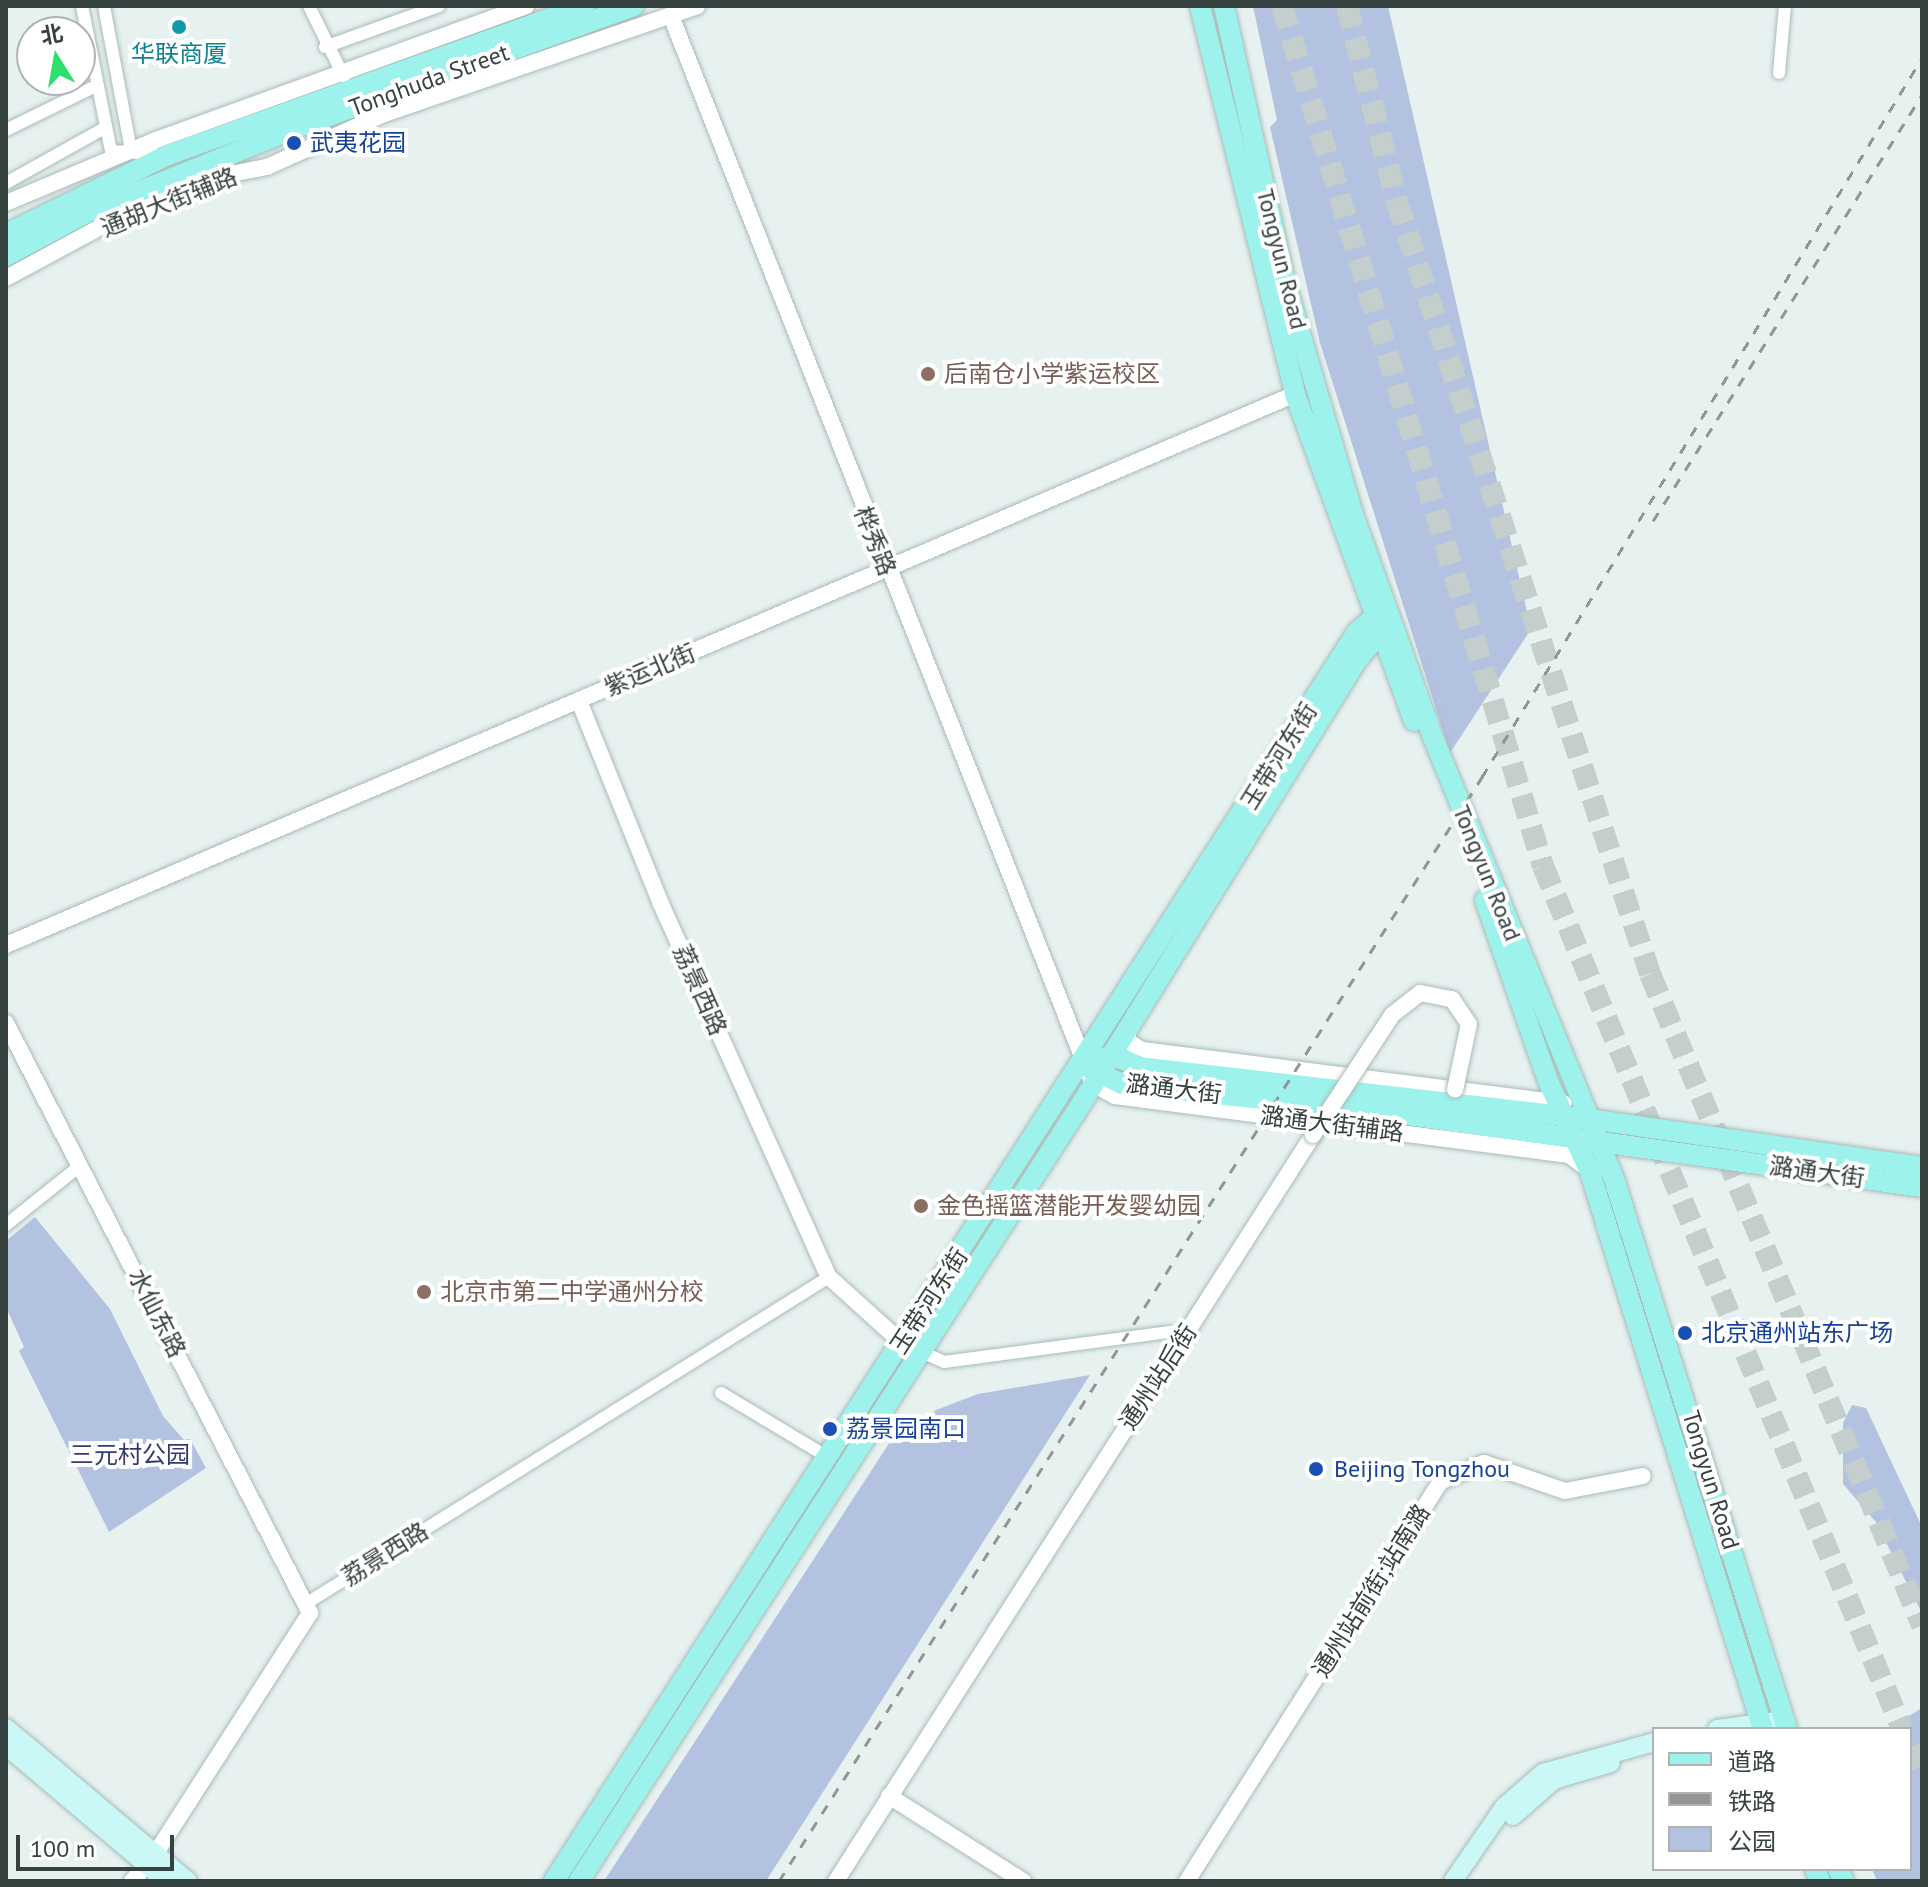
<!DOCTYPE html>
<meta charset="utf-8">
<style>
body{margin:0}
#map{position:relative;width:1928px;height:1887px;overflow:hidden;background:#e6f1f0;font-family:"PT Sans","Noto Sans SC",sans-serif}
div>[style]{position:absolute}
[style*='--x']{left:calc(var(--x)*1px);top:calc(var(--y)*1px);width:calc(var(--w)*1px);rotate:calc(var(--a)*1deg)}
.green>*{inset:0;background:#b3c2e0}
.motorway-tunnel>*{height:22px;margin-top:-11px;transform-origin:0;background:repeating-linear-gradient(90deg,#c3cecd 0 22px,transparent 0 33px)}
.roads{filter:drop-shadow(0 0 2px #a9bbb8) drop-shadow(0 0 2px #a9bbb8)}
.minor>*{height:12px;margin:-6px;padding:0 6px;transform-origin:6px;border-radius:6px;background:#fff}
.tertiary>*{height:16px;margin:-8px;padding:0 8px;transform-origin:8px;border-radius:8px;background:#fff}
.secondary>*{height:18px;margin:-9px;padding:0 9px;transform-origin:9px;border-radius:9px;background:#c9f8f6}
.primary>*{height:20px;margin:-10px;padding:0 10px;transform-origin:10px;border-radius:10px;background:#9df2eb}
.rail>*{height:3px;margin-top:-1.5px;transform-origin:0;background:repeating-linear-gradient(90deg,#949494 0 10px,transparent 0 20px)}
.bridges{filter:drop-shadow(0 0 2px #a9bbb8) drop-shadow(0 0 2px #a9bbb8)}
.tertiary-bridge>*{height:16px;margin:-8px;padding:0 8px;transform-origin:8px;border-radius:8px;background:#fff}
.dots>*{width:22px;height:22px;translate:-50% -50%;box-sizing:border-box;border:4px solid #fff;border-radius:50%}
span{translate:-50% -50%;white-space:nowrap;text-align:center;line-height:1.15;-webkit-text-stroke:8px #fff;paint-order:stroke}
.culture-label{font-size:24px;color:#0d838f}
.street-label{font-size:24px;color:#364240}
.transit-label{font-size:24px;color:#164399}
.left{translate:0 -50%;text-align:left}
.education-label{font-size:24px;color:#785e54}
.park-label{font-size:24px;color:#313b6d}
.frame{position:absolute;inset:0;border:8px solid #364240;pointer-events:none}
.legend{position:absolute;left:1652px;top:1727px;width:260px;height:144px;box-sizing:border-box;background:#fff;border:2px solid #afb3b3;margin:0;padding:10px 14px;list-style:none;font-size:24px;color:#364240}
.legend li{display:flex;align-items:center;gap:16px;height:40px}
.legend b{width:40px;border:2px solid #afb3b3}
.north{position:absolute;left:16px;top:16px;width:80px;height:80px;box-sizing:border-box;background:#fff;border:2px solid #afb3b3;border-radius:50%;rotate:349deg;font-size:22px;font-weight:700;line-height:32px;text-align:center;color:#364240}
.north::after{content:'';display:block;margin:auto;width:28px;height:36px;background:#2de06e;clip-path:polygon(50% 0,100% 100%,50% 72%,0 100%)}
.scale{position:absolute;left:16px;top:1835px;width:158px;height:36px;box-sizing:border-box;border:4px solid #364240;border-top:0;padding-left:10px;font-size:24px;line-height:28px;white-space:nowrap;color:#364240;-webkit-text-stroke:6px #fff;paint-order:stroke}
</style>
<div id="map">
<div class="green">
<div style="clip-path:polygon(1253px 6px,1388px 6px,1531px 629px,1450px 753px,1320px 343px,1270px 127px,1277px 120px)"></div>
<div style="clip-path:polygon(35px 1217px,110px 1309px,163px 1416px,184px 1440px,190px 1439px,206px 1468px,109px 1532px,19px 1351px,24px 1347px,6px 1307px,6px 1241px)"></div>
<div style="clip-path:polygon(1090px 1375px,766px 1881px,604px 1881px,890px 1442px,936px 1410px,978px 1394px)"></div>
<div style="clip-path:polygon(1852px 1405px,1866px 1408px,1922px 1527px,1922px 1613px,1875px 1521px,1843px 1484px,1843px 1423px)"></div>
<div style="clip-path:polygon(1922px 1708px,1922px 1881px,1877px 1881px,1872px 1869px,1910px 1869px,1910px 1729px,1888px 1729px)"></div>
</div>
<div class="motorway-tunnel">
<div style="--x:1282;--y:6;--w:899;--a:73.12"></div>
<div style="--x:1543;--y:866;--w:935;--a:67.41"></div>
<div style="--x:1347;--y:6;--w:202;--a:75.7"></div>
<div style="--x:1397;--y:202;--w:812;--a:71.85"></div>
<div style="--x:1650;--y:974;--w:706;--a:67.32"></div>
<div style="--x:1910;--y:1747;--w:31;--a:68"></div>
</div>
<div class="roads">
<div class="minor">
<div style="--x:82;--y:6;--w:148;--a:78.7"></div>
<div style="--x:111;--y:151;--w:54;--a:4.2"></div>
<div style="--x:104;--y:6;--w:147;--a:79.4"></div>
<div style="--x:309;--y:6;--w:79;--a:63.8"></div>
<div style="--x:325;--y:47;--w:121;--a:-19.8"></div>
<div style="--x:1779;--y:73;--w:67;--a:-84.9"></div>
<div style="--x:6;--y:130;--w:102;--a:-26.1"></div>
<div style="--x:6;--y:183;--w:115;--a:-29.2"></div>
<div style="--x:6;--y:1225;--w:96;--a:-38.7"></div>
<div style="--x:915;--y:1349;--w:32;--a:24"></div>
<div style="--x:944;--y:1362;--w:228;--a:-7.6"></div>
<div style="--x:721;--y:1393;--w:126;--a:31"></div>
<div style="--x:307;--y:1603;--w:615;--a:-31.99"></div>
</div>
<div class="tertiary">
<div style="--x:671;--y:16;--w:1148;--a:68.44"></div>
<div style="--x:1093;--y:1084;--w:25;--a:29"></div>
<div style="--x:1115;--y:1096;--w:458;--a:7.4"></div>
<div style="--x:1569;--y:1155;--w:21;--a:37"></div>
<div style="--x:6;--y:203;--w:163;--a:-22.8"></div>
<div style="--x:156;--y:140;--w:394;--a:-19.9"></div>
<div style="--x:6;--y:278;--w:128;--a:-28.4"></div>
<div style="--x:119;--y:217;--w:110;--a:-21.9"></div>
<div style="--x:221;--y:176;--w:47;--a:-11.1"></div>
<div style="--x:267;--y:167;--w:128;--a:-24.4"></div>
<div style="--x:384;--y:114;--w:331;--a:-19"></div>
<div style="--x:579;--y:701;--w:219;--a:68"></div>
<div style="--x:661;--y:904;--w:409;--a:65.8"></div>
<div style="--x:829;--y:1277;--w:97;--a:42.1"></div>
<div style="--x:6;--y:945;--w:1402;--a:-23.14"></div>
<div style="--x:6;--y:1023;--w:664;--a:62.74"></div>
<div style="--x:310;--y:1613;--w:289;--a:122.7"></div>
<div style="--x:1126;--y:1028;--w:14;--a:78"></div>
<div style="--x:1129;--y:1042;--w:15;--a:32"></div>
<div style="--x:1142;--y:1050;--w:425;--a:7.2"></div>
<div style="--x:889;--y:1796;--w:159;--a:32.4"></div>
<div style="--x:132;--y:1881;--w:21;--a:-47"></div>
<div style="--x:836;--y:1881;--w:885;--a:-57.4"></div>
<div style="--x:1187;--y:1881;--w:472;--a:-57.6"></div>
<div style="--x:1440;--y:1482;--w:48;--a:-23.4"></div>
<div style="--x:1484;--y:1463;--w:86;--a:19.1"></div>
<div style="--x:1565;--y:1491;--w:79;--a:-10.9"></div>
</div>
<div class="secondary">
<div style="--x:6;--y:1728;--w:238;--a:40.1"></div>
<div style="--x:1717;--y:1729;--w:68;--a:-7.7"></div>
<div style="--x:6;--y:1746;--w:209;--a:40.2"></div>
<div style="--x:1513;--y:1816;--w:55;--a:-41.3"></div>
<div style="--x:1554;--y:1780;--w:59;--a:-16.6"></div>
<div style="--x:1453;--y:1881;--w:90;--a:-55.4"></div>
<div style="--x:1504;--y:1807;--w:52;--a:-41.1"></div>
<div style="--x:1543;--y:1773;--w:115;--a:-15.6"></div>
</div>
<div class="primary">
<div style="--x:1200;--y:6;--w:399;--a:76.2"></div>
<div style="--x:1295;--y:394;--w:348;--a:70"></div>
<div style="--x:1224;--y:6;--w:286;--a:77.5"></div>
<div style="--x:1286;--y:285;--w:242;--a:73.7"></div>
<div style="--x:1354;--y:517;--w:232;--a:70.3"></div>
<div style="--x:1432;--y:735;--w:483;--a:67.7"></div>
<div style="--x:1615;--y:1182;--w:573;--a:72.54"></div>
<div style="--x:6;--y:234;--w:180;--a:-26"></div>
<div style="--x:168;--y:155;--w:442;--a:-19.7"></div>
<div style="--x:6;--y:256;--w:93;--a:-28.2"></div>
<div style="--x:88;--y:212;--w:227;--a:-22"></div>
<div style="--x:298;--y:127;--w:357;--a:-19.8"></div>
<div style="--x:1485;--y:900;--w:192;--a:70.8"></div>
<div style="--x:1548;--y:1081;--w:100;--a:65.2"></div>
<div style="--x:1590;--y:1172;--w:583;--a:72.75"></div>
<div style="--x:1922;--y:1167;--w:336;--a:-171.8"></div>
<div style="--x:1589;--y:1119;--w:451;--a:-173.4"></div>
<div style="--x:1141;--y:1067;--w:31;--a:-158"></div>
<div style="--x:1112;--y:1055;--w:31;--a:161"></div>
<div style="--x:1083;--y:1065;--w:43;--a:26"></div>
<div style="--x:1122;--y:1084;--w:274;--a:6.1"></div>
<div style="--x:1394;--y:1113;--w:533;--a:7.98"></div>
<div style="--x:1815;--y:1869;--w:13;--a:67"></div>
<div style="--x:1838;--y:1869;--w:13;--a:63"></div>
<div style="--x:554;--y:1881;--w:1485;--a:-57.26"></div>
<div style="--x:1357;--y:632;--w:32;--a:-41"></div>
<div style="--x:579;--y:1881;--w:929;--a:-57.13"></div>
<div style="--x:1083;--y:1101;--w:519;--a:-58.15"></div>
<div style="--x:1357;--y:660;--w:43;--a:-49.7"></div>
</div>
</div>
<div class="rail">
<div style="--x:1653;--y:521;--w:504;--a:-57.73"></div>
<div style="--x:779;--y:1881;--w:1309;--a:-57.51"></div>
<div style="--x:1482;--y:777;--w:843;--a:-58.53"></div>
</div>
<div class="bridges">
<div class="tertiary-bridge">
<div style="--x:1313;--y:1135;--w:144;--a:-56.6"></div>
<div style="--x:1392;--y:1015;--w:36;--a:-38"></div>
<div style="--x:1420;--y:993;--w:33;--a:11"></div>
<div style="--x:1452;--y:999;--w:30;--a:56"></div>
<div style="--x:1469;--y:1024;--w:67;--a:102"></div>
</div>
</div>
<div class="dots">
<div style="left:179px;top:27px;background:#0f9aa8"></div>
<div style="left:294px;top:143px;background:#1a4fb4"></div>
<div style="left:928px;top:374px;background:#8d6e63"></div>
<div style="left:921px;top:1206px;background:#8d6e63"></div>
<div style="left:424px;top:1292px;background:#8d6e63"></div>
<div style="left:1685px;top:1333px;background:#1a4fb4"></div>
<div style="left:830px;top:1429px;background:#1a4fb4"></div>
<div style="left:1316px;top:1469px;background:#1a4fb4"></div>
</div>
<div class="culture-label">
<span style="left:179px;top:54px">华联商厦</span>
</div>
<div class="street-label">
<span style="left:429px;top:80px;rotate:-20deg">Tonghuda Street</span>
<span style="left:169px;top:202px;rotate:-22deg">通胡大街辅路</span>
<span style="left:1282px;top:259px;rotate:76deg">Tongyun Road</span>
<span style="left:875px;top:541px;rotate:68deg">桦秀路</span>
<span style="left:650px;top:670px;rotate:-23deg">紫运北街</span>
<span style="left:1279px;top:756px;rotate:-58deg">玉带河东街</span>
<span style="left:1487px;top:873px;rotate:68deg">Tongyun Road</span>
<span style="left:700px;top:990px;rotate:66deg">荔景西路</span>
<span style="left:1174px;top:1089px;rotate:7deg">潞通大街</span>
<span style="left:1332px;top:1124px;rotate:7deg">潞通大街辅路</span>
<span style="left:1817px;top:1172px;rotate:8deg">潞通大街</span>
<span style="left:929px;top:1301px;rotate:-57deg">玉带河东街</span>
<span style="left:157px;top:1313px;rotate:63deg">水仙东路</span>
<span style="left:1158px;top:1377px;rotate:-57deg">通州站后街</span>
<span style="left:1711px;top:1480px;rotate:73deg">Tongyun Road</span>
<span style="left:385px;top:1554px;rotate:-32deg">荔景西路</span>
<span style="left:1371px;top:1591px;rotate:-58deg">通州站前街;站南潞</span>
</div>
<div class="transit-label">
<span class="left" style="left:310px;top:143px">武夷花园</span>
<span class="left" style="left:1701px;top:1333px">北京通州站东广场</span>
<span class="left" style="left:846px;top:1429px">荔景园南口</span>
<span class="left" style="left:1334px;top:1469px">Beijing Tongzhou</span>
</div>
<div class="education-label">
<span class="left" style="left:944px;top:374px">后南仓小学紫运校区</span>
<span class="left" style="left:937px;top:1206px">金色摇篮潜能开发婴幼园</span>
<span class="left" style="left:440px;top:1292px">北京市第二中学通州分校</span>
</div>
<div class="park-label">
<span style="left:130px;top:1455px">三元村公园</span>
</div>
<div class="frame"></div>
<ul class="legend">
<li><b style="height:10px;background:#9df2eb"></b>道路</li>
<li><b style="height:10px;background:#949494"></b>铁路</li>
<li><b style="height:22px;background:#b3c2e0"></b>公园</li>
</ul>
<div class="north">北</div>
<div class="scale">100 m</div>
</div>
